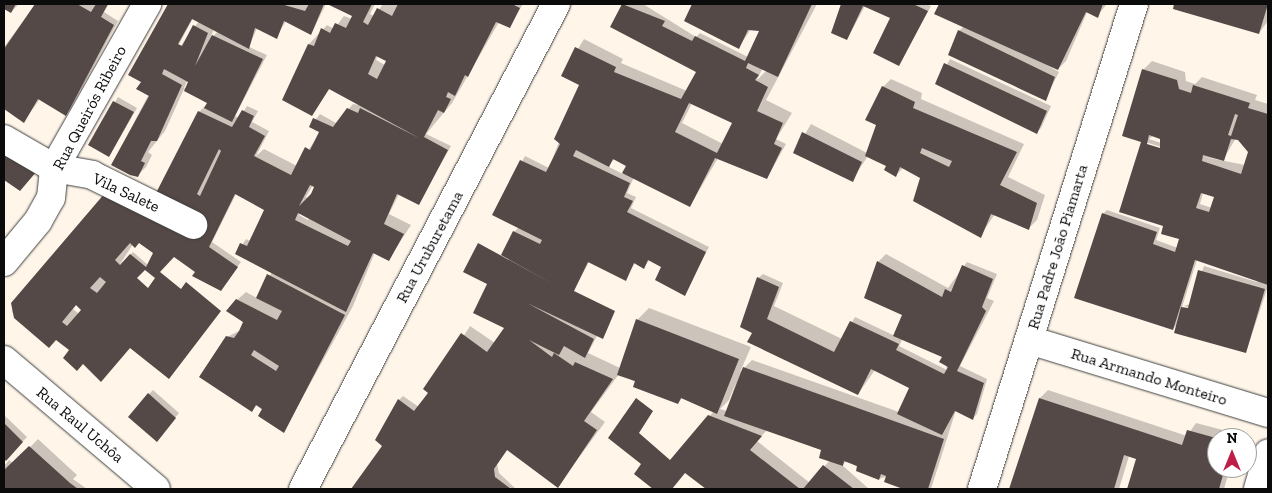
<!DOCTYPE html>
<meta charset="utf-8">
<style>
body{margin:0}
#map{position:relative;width:1272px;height:493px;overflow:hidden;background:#fff6e9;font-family:"Zilla Slab",serif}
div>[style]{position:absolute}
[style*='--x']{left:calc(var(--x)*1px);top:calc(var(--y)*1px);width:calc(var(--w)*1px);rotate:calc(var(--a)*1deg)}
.shadow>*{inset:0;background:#0003}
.building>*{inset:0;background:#544947}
.roads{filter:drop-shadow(0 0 1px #3e3e3e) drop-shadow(0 0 1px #3e3e3e)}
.minor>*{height:28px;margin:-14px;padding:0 14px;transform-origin:14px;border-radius:14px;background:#fff}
span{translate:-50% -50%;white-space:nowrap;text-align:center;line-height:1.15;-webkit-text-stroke:5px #fff;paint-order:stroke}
.street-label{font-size:16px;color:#0b0b0b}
.frame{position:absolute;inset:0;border:5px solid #0b0b0b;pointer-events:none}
.north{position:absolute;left:1207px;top:428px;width:50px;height:50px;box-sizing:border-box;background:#fff;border:1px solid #9d9d9d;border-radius:50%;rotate:0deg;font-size:14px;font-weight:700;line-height:20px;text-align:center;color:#0b0b0b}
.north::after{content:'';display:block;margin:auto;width:18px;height:22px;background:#bf1f46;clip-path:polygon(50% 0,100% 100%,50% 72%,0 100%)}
</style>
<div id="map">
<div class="shadow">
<div style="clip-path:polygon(4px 4px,19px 4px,11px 12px)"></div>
<div style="clip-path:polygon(36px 4px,109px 4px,104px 12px,118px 21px,70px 110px,65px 114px,40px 99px,24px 121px,4px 108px,4px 47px)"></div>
<div style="clip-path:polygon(evenodd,170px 4px,326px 4px,311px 34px,286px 21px,276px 37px,257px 28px,249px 47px,267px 55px,235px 116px,239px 118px,247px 106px,258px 111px,252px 122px,269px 131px,256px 156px,264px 149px,297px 166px,321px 132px,311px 126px,320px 114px,336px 123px,353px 104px,364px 106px,330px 88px,312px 115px,309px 44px,327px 25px,334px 29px,344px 16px,352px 19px,353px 16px,330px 4px,375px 4px,370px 14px,374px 16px,383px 4px,523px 4px,509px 27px,499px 22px,452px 103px,426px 134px,451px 146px,418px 204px,399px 194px,389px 214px,411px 225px,389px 259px,375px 252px,353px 306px,284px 431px,257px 405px,252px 410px,227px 337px,241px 330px,245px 321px,237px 300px,246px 292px,257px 298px,272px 272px,237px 253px,246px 239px,250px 241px,266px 210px,236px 194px,212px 242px,241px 262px,221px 289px,196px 272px,190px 218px,199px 112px,209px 102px,184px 89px,165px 131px,148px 152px,152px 155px,146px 167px,138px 175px,112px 164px,149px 94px,142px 81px,130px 74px,170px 4px,193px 18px,199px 21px,177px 51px,176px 50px,193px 18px,170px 4px,214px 29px,218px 31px,209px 41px,214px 29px,170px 4px,378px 55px,388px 60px,385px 65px,376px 60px,378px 55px,170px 4px,192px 76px,186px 89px,184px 88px,187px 81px,192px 76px,170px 4px,313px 185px,317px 187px,307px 198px,306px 197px,313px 185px,170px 4px,300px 213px,309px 218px,308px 220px,299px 215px,300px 213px)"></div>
<div style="clip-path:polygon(evenodd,623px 4px,643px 4px,696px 37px,700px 33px,748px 57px,760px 30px,751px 29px,739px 47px,691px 4px,817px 4px,766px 100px,792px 113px,776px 139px,786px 144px,767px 178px,718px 158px,690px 206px,634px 177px,627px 193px,636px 197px,631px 208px,709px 247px,684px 294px,663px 266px,650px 259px,644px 267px,635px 263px,625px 279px,589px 262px,574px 290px,514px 232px,519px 227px,494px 215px,525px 156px,549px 168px,581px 84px,562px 75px,584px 39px,623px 59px,621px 63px,687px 91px,697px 72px,612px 27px,623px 4px,763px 68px,767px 70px,758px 79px,757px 79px,763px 68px,623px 4px,692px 103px,734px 123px,723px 144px,682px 123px,692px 103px,623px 4px,615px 159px,627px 165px,623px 174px,607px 166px,615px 159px)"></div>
<div style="clip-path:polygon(842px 4px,926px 4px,931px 6px,899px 65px,892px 17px,865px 6px,847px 39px,833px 32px)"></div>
<div style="clip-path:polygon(940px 4px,1107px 4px,1098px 15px,1088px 10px,1066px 61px,1058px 69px,1037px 59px,1059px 72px,1045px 99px,959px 31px,964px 26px,935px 13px)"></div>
<div style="clip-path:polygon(1176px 4px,1268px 4px,1268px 21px,1259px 33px,1174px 9px)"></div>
<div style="clip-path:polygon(950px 59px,1051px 106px,1041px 128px,1037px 132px,937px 83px)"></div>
<div style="clip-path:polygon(evenodd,1152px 61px,1185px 72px,1186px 81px,1195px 84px,1202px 77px,1257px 95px,1255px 100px,1268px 104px,1268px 286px,1246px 352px,1177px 324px,1173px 329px,1103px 214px,1107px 210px,1160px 228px,1156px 240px,1178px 248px,1181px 239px,1165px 225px,1161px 147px,1124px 135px,1143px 70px,1152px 61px,1154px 135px,1161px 138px,1161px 143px,1149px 139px,1154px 135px,1152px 61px,1236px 138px,1249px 152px,1245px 165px,1204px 157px,1223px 160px,1236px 138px,1152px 61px,1203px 193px,1215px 196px,1212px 208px,1200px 204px,1203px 193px,1152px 61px,1197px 260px,1257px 280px,1257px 282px,1204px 266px,1190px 304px,1184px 306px,1194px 309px,1183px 308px,1182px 307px,1197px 260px)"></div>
<div style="clip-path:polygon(891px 79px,922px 93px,921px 99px,1024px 144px,1008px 177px,1045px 195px,1037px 220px,1029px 228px,995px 214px,980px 236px,922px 177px,903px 168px,896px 175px,888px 165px,868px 156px,852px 180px,794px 153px,811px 124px,867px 153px,878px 124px,883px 87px)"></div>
<div style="clip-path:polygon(118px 97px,137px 108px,109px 156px,89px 145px)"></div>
<div style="clip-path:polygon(evenodd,106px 194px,133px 244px,119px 266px,133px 252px,148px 265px,69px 349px,56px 338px,49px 346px,12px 312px,14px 301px,106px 194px,77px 304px,88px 304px,79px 314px,73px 309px,77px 304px)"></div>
<div style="clip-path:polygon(evenodd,886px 254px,948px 288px,967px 262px,997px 274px,987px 298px,994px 301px,960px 366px,987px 379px,977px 414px,973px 418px,956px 410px,931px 489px,907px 489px,886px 481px,888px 476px,879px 479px,847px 461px,842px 465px,869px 489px,709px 489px,672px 460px,714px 411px,683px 397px,678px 403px,619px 374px,591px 412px,605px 422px,558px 486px,508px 449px,497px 464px,499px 473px,516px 489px,355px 489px,383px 446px,399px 400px,403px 396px,419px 407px,470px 326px,495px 343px,506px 327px,492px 283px,598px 334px,588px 353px,620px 368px,637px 320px,649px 308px,751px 347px,740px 372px,752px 360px,899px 412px,911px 388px,875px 370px,858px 394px,754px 332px,758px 278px,763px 274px,783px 283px,774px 306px,842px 339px,855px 317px,895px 336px,903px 316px,878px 262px,886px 254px,903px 338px,944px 356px,947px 370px,899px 346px,903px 338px,886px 254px,736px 382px,727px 411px,720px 409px,729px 400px,736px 382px,886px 254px,767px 430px,822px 450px,830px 460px,810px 483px,757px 441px,767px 430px)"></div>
<div style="clip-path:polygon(153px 390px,179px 413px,161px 436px,149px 394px)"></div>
<div style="clip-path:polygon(1048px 390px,1187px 436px,1196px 423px,1223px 430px,1217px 438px,1217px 468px,1230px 468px,1224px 489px,1128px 489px,1138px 458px,1129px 456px,1119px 489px,1011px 489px,1040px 398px)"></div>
<div style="clip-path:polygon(4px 415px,27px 437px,4px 461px)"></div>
<div style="clip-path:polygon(38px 439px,77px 475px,73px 479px,87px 489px,4px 489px,4px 466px,9px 460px,14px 464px)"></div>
</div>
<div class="building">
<div style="clip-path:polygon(4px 4px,16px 4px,11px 13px,4px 9px)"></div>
<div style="clip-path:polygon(35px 4px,77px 4px,91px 12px,96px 4px,108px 4px,101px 17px,114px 25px,66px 116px,38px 99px,24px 123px,4px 109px,4px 49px)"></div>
<div style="clip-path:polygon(168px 4px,281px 4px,305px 11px,309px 4px,324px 4px,311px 35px,284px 21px,277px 39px,255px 28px,249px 49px,192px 19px,178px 44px,182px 46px,193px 25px,208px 33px,195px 66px,212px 35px,263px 59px,232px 122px,204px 108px,207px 103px,184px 91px,188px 82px,164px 69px,162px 74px,182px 85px,157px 141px,151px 141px,141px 161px,145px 163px,138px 177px,130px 175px,111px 165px,149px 96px,136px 89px,141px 82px,128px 75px)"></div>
<div style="clip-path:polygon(evenodd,327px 4px,372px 4px,363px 22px,368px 25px,377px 8px,392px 16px,398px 4px,512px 4px,520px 8px,510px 28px,496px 22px,468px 77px,465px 75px,455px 96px,448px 92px,446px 97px,451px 99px,444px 113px,438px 110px,424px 137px,448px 150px,419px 205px,397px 194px,384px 224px,404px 234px,389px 261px,373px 253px,346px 312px,235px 254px,240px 243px,247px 246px,264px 210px,235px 194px,209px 247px,238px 267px,221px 291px,192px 276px,195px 272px,174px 257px,160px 272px,181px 289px,186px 282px,221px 311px,169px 379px,130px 348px,101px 382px,83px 364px,77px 371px,63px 358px,69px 350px,56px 340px,49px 348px,14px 318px,11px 303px,105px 193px,156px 193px,198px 111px,232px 127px,242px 110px,254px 116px,249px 127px,265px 136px,254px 156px,291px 175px,305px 147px,310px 150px,319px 132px,309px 127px,313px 118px,333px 127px,347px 108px,358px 113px,360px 108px,421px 139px,329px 89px,312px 116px,282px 100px,308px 44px,314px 46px,321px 28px,330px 33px,335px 23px,346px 28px,352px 16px,327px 4px,376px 56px,386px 61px,377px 79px,368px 74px,376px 56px,327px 4px,219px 149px,221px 151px,200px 196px,197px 194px,219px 149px,327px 4px,310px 185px,314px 187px,311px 194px,299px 206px,310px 185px,327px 4px,298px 213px,351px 241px,348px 246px,295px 220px,298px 213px,327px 4px,130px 243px,135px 248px,139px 243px,153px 253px,146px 267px,130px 254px,120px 265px,115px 260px,130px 243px,327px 4px,145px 270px,155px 278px,148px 288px,137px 278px,145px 270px,327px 4px,100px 277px,106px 282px,97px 293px,90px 288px,100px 277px,327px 4px,76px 305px,81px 310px,67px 326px,62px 322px,76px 305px)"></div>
<div style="clip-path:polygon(evenodd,622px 4px,665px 21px,662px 26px,692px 41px,695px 36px,745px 61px,759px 31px,748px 30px,739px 49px,684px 21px,692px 4px,812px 4px,778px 77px,748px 63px,746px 68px,759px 75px,755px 80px,768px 87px,757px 111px,783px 123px,774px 144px,782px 148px,767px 179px,715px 158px,690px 207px,622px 173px,626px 166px,613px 159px,609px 167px,576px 150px,573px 156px,630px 183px,624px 197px,633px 201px,627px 212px,706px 252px,685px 296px,655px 280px,661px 267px,648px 260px,644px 269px,634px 263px,626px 281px,588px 262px,574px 291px,615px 311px,603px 339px,527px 303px,594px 339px,585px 358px,564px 346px,559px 355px,529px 340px,552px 357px,554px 353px,573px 366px,575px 362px,613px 379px,584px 421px,597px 430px,558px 488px,507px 450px,494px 469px,495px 477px,511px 489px,351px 489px,382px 446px,375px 440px,398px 399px,414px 411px,428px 393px,423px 389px,461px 333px,487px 352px,504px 328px,473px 313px,487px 284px,463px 272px,478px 243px,555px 285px,501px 255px,513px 231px,540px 244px,542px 240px,492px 215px,520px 160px,546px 172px,560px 144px,554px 139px,579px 85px,561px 76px,575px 47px,616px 67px,614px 72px,681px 99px,696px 72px,610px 27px,622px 4px,689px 103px,732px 123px,717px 153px,675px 132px,689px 103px)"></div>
<div style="clip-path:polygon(841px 4px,913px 4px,928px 11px,899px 66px,873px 53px,890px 18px,863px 6px,847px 40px,831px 33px)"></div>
<div style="clip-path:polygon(939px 4px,1103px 4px,1098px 18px,1086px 12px,1058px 70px,934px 14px)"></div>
<div style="clip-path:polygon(1174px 4px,1268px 4px,1259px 34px,1173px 9px)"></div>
<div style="clip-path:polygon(958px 30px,1055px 77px,1046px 101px,948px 55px)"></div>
<div style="clip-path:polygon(944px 63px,1047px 111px,1037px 134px,935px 84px)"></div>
<div style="clip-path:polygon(evenodd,1142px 69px,1177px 80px,1179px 89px,1191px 93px,1193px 85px,1250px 103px,1248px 108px,1268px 114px,1268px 285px,1195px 260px,1173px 330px,1074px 298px,1102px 213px,1157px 232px,1153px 244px,1175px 252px,1179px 239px,1161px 234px,1163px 226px,1119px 212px,1141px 142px,1122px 136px,1142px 69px,1235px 114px,1238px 115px,1231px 136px,1228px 135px,1235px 114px,1142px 69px,1149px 135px,1160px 139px,1160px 148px,1147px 144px,1149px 135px,1142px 69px,1231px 139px,1238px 140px,1248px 152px,1241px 174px,1202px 161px,1203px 155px,1224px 161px,1231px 139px,1142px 69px,1201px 193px,1214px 197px,1209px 212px,1196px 208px,1201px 193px)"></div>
<div style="clip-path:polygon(evenodd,882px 86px,915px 102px,913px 108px,1017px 152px,1000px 185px,1037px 203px,1029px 230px,991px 214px,981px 238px,913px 201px,920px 178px,900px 167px,896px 177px,884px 170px,886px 166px,865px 156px,876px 125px,865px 120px,882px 86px,922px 148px,952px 161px,949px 167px,920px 153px,922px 148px)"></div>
<div style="clip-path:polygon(113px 101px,134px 112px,109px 157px,88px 145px)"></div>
<div style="clip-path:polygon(802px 132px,862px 162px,853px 182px,793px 153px)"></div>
<div style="clip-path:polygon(4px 150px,37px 171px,20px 191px,4px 180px)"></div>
<div style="clip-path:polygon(877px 261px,942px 297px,945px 289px,951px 292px,962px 265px,993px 279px,982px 307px,986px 311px,957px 371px,984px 383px,973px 420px,955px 411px,942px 435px,897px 414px,909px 388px,871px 369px,858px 395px,747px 342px,752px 333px,740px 327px,757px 277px,779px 287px,767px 319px,834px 352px,850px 321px,899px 344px,896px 350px,944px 374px,948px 367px,939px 362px,942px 357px,893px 336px,902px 315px,864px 298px)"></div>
<div style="clip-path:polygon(1198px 270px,1265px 289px,1246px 353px,1174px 333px,1181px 307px,1188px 308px)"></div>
<div style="clip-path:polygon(evenodd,267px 274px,345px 315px,284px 433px,258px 416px,262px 409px,256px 405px,252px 412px,199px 377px,226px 336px,234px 338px,239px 331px,243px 322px,226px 311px,236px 299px,277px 320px,282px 311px,256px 298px,267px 274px,254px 350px,279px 366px,276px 371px,251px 355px,254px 350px)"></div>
<div style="clip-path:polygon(636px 319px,739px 359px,717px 414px,681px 398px,678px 404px,633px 387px,635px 381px,617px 375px)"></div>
<div style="clip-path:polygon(743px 367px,944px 439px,928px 489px,903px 489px,884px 482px,886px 476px,881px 474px,879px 480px,856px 471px,857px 466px,844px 461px,843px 466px,819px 458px,821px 450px,724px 416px)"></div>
<div style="clip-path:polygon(148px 393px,176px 418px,157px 442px,128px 417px)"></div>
<div style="clip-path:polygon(636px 398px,653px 411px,639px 433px,670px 460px,708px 415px,762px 436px,750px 450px,800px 489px,706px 489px,685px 473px,672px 489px,653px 489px,634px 474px,641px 464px,608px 438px)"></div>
<div style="clip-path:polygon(1039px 398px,1182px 445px,1187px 430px,1216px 438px,1211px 454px,1217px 455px,1217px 468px,1225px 468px,1219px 489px,1127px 489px,1136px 459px,1124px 455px,1114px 489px,1009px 489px)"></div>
<div style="clip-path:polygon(4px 423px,23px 442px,6px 461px,4px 459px)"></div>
<div style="clip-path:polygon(29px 446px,70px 483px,78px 489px,4px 489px,4px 470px)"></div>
<div style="clip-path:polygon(823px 465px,854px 489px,803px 489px)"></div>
</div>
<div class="roads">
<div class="minor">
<div style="--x:4;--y:139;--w:58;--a:30.1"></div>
<div style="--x:54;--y:168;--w:39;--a:10"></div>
<div style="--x:92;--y:175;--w:113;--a:26.3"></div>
<div style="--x:4;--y:262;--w:53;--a:-50.3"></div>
<div style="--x:38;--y:221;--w:26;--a:-61"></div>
<div style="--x:51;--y:198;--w:30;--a:-84"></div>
<div style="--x:54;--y:168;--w:189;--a:-60.4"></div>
<div style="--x:1029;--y:340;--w:250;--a:17"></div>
<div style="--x:4;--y:360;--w:199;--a:40.3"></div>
<div style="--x:303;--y:489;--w:547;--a:-62.45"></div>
<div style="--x:982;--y:489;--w:508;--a:-72.6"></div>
<div style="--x:1258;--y:489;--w:37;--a:-74"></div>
</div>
</div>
<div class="street-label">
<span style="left:90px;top:108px;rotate:-62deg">Rua Queirós Ribeiro</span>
<span style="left:126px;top:193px;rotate:25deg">Vila Salete</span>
<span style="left:430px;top:247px;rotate:-62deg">Rua Uruburetama</span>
<span style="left:1058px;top:247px;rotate:-73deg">Rua Padre João Piamarta</span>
<span style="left:1149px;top:377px;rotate:17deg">Rua Armando Monteiro</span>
<span style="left:80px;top:425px;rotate:40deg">Rua Raul Uchôa</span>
</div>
<div class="frame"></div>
<div class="north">N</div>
</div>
